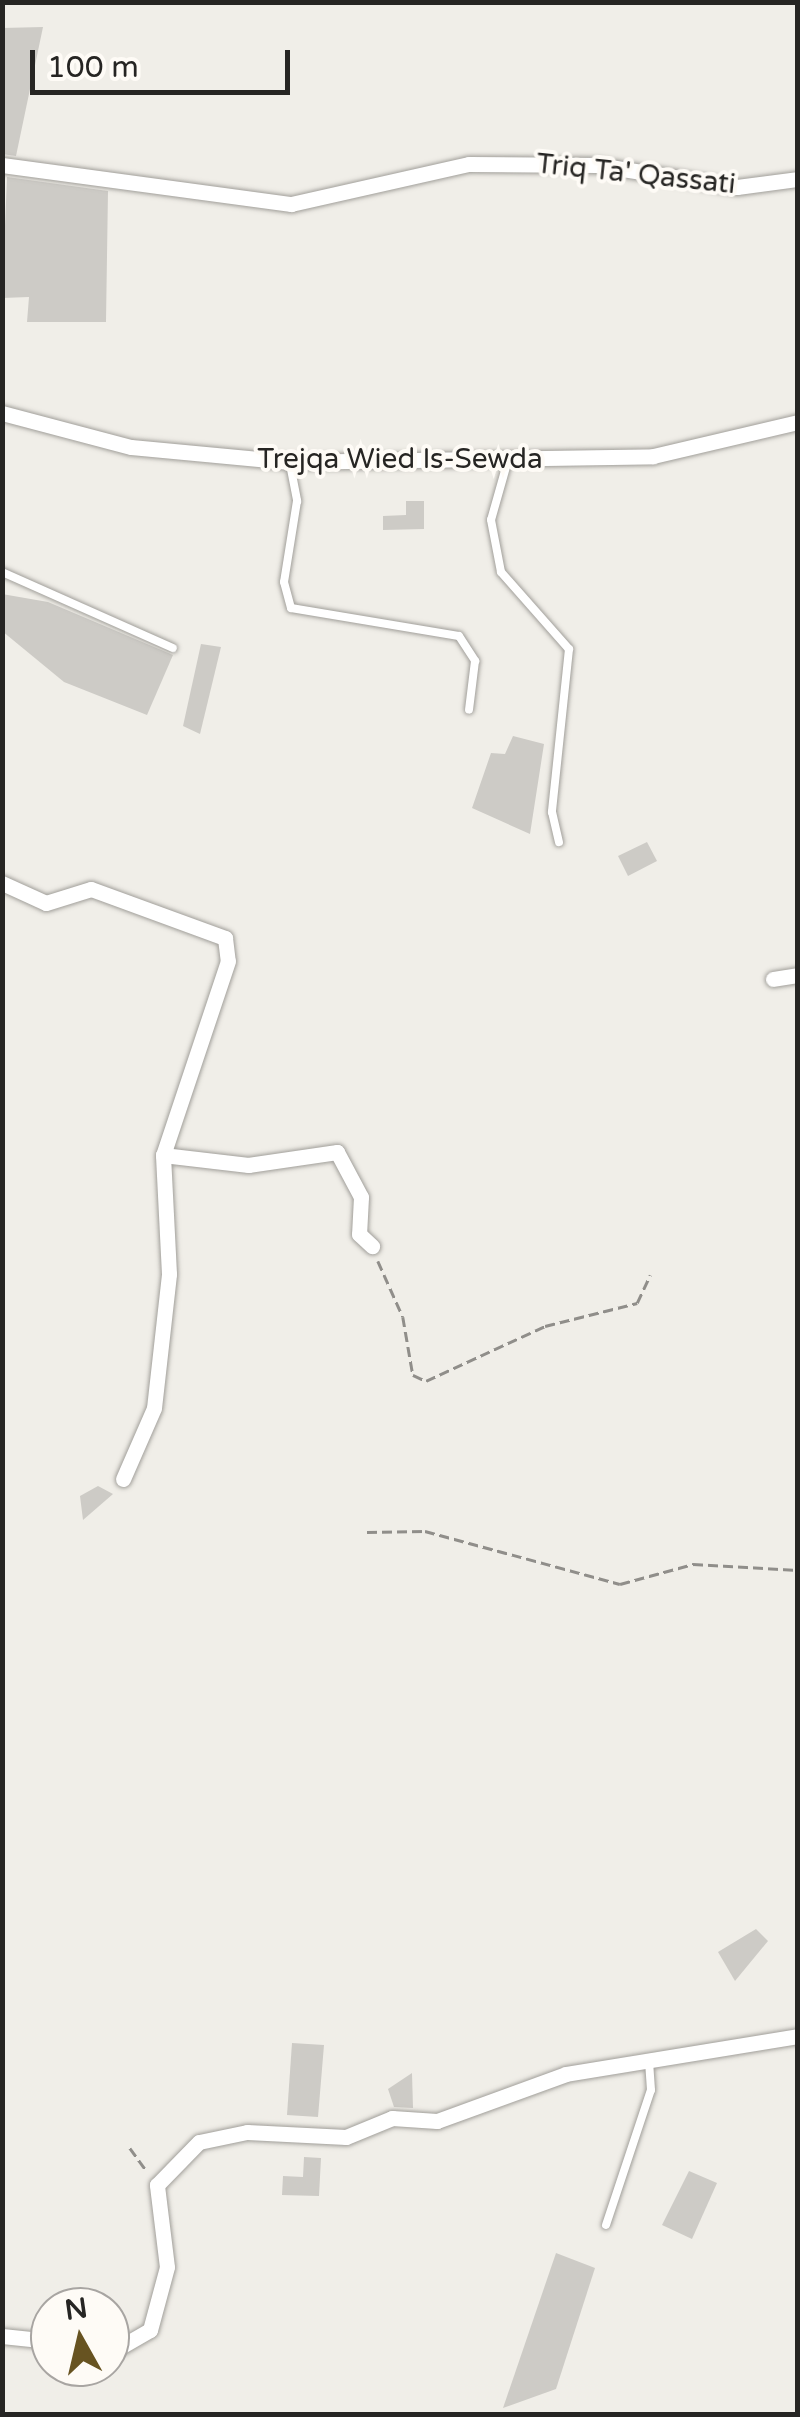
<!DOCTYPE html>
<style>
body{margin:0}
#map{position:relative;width:800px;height:2417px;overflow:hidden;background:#f0eee8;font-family:"Varela Round",sans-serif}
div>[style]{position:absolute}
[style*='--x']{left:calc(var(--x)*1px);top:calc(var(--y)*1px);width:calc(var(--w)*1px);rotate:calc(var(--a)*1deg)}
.building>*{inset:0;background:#cdcbc6}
.path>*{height:2.5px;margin-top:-1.25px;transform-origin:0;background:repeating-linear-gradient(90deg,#908e8a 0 10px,transparent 0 15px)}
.roads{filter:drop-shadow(0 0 2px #a19f9a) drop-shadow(0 0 2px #a19f9a)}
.lane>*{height:8px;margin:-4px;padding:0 4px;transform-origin:4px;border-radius:4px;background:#fff}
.street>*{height:15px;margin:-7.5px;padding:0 7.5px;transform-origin:7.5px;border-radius:7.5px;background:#fff}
span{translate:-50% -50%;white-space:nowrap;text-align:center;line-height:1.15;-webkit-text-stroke:8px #fefbf6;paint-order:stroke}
.street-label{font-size:28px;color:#262523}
.frame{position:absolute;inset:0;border:5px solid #262523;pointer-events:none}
.north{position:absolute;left:30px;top:2287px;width:100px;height:100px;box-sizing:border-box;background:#fefbf6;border:2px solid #a8a5a2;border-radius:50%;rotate:352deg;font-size:28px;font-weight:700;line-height:40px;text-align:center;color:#262523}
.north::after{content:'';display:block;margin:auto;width:35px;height:45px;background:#675321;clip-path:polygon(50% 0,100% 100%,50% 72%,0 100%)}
.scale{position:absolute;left:30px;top:50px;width:260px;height:45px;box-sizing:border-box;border:5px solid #262523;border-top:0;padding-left:12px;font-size:30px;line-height:35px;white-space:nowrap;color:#262523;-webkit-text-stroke:8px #fefbf6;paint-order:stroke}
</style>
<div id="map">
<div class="building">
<div style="clip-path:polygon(43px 27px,16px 156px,2px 154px,2px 28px)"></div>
<div style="clip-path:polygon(7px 177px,108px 191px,106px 322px,27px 322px,29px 297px,2px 298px)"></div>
<div style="clip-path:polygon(406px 501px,424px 501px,424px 529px,383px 530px,383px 516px,406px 515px)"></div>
<div style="clip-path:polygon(2px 594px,48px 602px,173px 655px,147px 715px,64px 682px,2px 631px)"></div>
<div style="clip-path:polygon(201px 644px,221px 647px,200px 734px,183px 726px)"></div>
<div style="clip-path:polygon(513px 736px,544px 744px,530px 834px,472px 808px,491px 753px,505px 754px)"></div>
<div style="clip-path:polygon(647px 842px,657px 861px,628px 876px,618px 856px)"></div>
<div style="clip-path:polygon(98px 1486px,113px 1494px,83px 1520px,80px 1496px)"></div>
<div style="clip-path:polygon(756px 1929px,768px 1941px,735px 1981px,718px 1952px)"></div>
<div style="clip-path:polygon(292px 2043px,324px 2045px,318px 2117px,287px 2115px)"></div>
<div style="clip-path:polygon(412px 2073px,413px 2108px,394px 2107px,388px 2089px)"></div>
<div style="clip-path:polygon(304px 2157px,321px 2158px,319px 2196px,282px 2195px,283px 2176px,303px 2177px)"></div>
<div style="clip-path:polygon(689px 2171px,717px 2183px,692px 2239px,662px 2225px)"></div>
<div style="clip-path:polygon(556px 2253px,595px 2268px,556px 2389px,503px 2408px)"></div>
</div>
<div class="path">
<div style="--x:378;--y:1261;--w:61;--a:65.9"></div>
<div style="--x:403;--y:1317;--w:59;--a:80.2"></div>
<div style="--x:413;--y:1375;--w:14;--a:25"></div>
<div style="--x:426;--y:1381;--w:131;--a:-24.8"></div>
<div style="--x:545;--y:1326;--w:95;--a:-14"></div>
<div style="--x:637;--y:1303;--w:31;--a:-65"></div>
<div style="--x:367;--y:1532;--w:58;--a:-1"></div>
<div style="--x:425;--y:1531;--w:202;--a:15.2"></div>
<div style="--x:620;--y:1584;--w:76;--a:-15.3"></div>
<div style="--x:693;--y:1564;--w:105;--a:3.3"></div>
<div style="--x:130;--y:2148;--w:29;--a:54"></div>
</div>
<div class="roads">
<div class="lane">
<div style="--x:508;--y:460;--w:62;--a:105.8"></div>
<div style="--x:491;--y:520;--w:53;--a:79.1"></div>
<div style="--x:501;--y:572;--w:103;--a:48.6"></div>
<div style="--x:569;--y:649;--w:164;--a:96"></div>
<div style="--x:552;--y:812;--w:31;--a:77"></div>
<div style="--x:290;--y:464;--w:38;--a:79"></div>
<div style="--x:297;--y:501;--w:82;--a:99.1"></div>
<div style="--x:284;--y:582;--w:27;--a:75"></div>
<div style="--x:291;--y:608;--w:170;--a:9.5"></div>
<div style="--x:459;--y:636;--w:30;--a:57"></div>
<div style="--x:475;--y:661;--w:49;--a:97"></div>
<div style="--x:2;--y:572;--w:187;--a:24"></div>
<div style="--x:606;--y:2225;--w:142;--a:-71.6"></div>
<div style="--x:651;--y:2090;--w:26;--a:-94"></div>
</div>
<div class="street">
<div style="--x:2;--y:165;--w:292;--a:7.7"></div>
<div style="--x:291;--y:204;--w:182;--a:-12.7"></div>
<div style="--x:469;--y:164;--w:128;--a:0.4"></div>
<div style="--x:597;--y:165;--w:142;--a:8.9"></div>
<div style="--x:737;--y:187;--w:62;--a:-7.5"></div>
<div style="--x:2;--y:413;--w:133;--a:14.8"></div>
<div style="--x:131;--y:447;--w:160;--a:5.4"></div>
<div style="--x:290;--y:462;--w:363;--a:-0.9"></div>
<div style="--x:653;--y:456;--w:149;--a:-13.2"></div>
<div style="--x:2;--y:883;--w:48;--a:24.4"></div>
<div style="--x:46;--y:903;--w:47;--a:-17.3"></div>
<div style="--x:91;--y:889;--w:143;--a:20.1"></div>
<div style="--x:225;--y:938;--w:23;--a:83"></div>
<div style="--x:228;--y:961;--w:205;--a:108.5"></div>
<div style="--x:163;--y:1155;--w:86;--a:6.7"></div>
<div style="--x:248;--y:1165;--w:90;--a:-8.3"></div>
<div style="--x:337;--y:1152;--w:51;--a:61.9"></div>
<div style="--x:361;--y:1197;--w:37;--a:93"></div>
<div style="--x:359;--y:1234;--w:18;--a:43"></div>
<div style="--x:773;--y:979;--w:25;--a:-9"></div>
<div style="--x:123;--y:1479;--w:77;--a:-66.4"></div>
<div style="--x:154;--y:1408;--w:135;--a:-83.6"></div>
<div style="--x:169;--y:1274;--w:119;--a:-92.9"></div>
<div style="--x:2;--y:2336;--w:48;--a:5.9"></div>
<div style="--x:110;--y:2353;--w:46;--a:-29.9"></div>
<div style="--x:150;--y:2330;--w:65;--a:-74.9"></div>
<div style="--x:167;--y:2267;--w:83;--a:-97"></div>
<div style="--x:157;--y:2185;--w:60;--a:-45.7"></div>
<div style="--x:199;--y:2142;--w:49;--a:-11.8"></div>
<div style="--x:247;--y:2132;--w:99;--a:2.9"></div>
<div style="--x:346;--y:2137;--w:50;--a:-22.4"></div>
<div style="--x:392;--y:2118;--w:45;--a:3.8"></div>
<div style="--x:437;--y:2121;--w:137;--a:-20"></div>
<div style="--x:566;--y:2074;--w:235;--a:-9.3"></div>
</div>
</div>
<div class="street-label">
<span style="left:636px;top:174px;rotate:6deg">Triq Ta' Qassati</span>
<span style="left:400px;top:459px">Trejqa Wied Is-Sewda</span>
</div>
<div class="frame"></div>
<div class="north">N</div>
<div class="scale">100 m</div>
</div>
